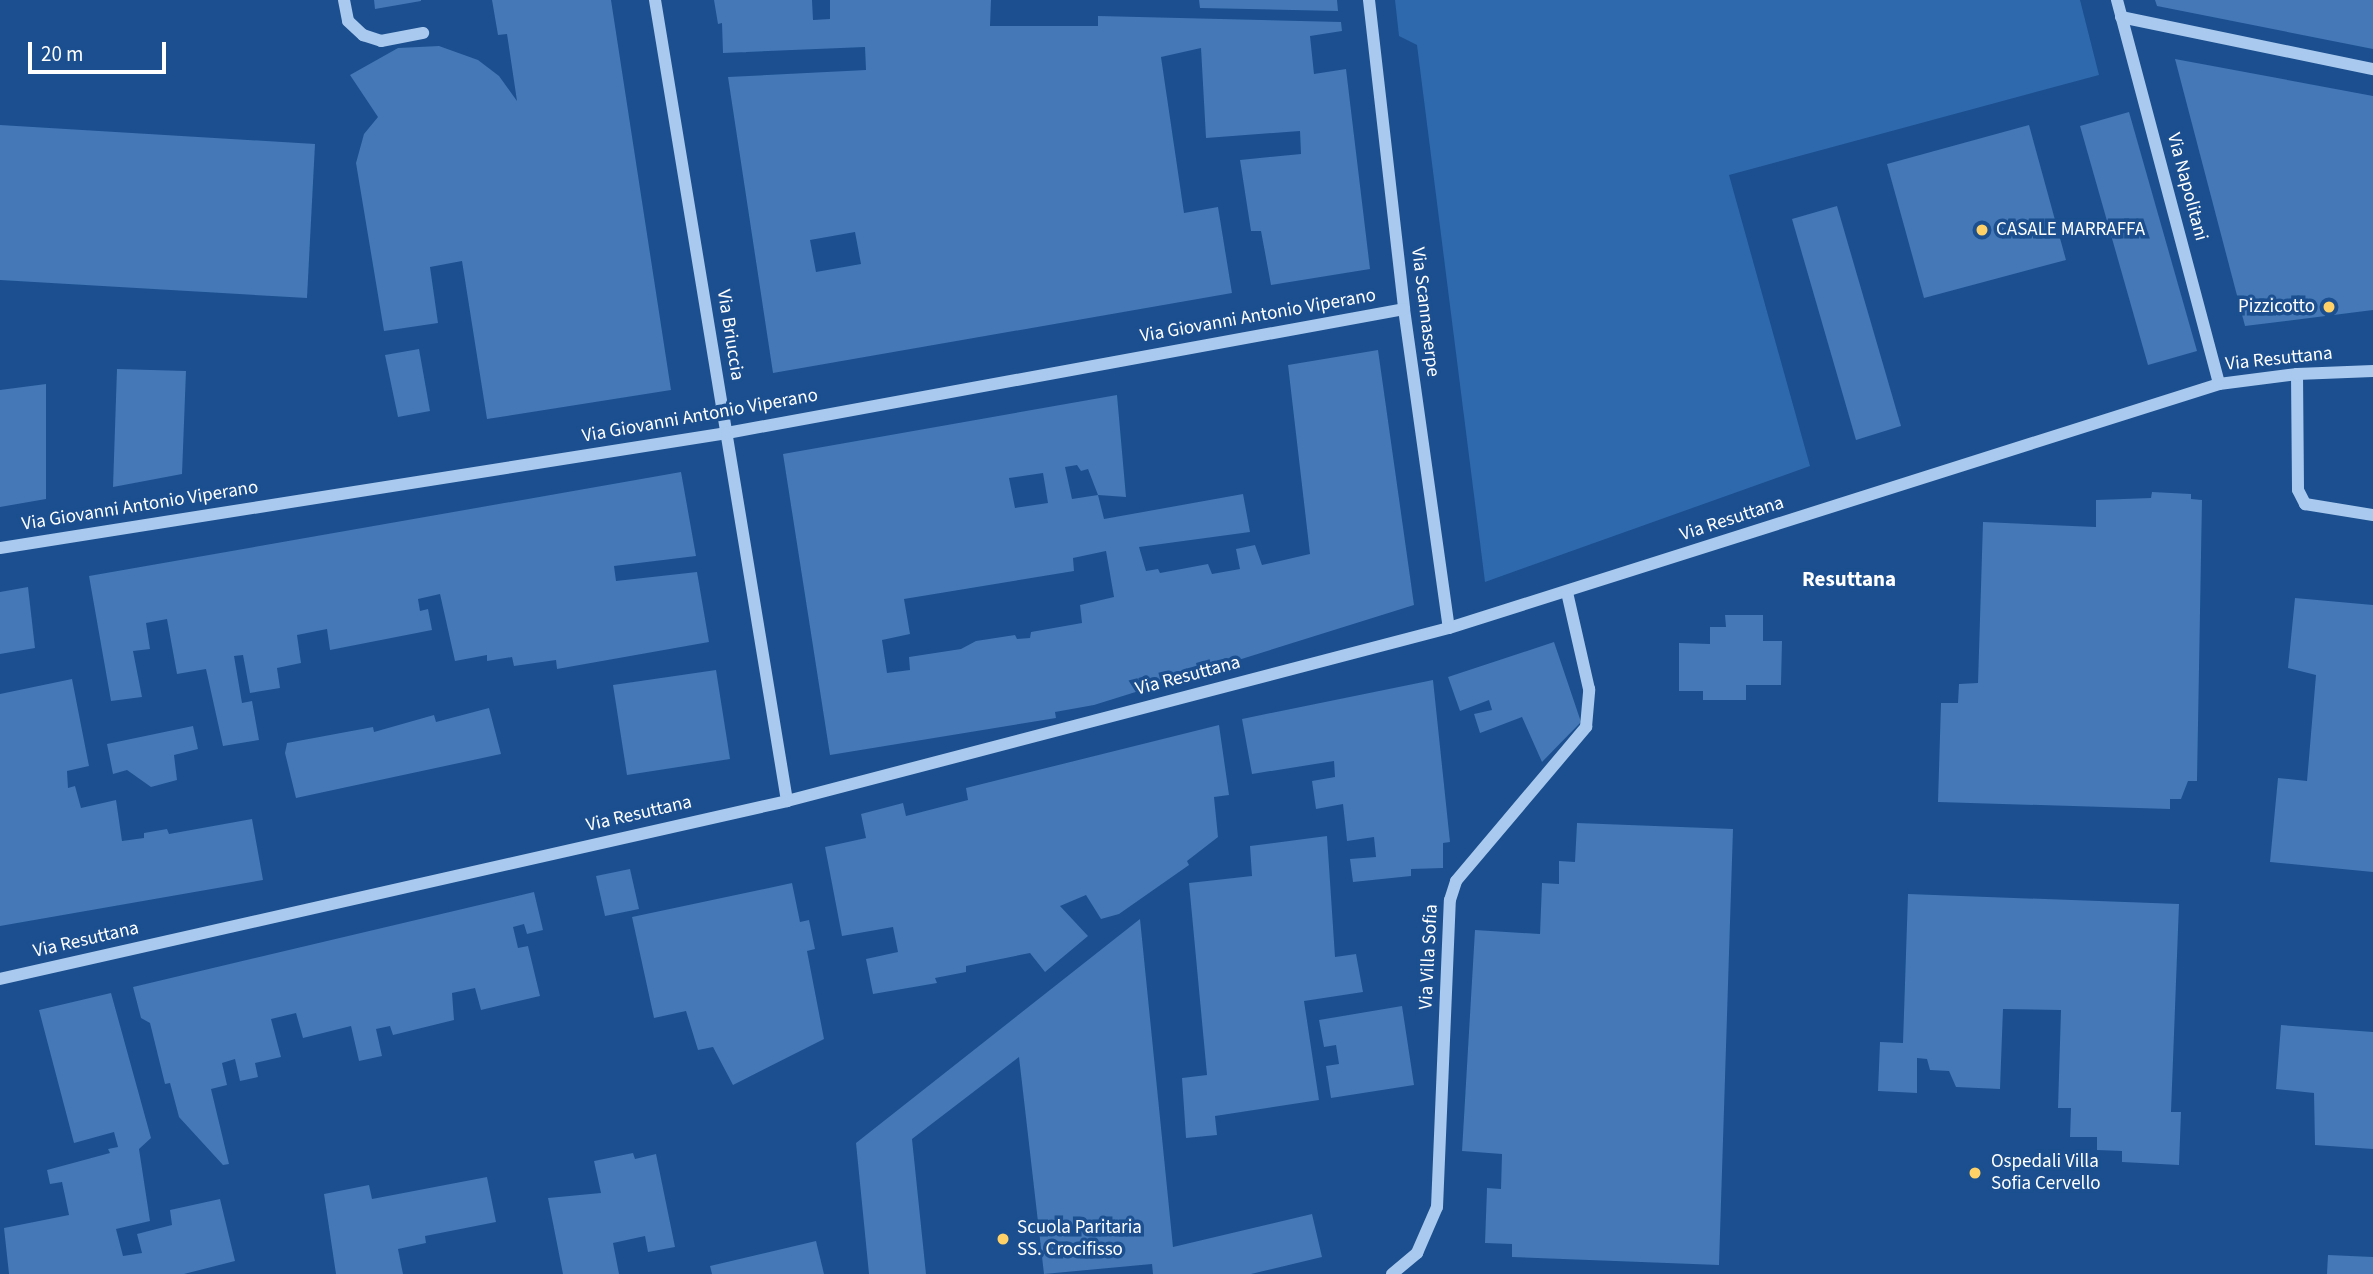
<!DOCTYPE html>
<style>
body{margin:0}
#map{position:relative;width:2373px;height:1274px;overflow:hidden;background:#1b4f8f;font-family:"Source Sans 3",sans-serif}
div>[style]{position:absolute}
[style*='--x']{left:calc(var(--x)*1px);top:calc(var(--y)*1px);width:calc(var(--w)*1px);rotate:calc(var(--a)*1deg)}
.green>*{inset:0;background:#2e69ad}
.building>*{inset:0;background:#4478b7}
.minor>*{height:12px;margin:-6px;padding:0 6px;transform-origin:6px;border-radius:6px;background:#a9c9ee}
.dots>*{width:19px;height:19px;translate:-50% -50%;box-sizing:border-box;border:4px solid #1b4f8f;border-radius:50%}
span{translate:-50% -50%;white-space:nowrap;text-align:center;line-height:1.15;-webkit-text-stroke:7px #1b4f8f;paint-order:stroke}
.street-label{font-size:19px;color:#fff}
.poi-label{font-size:19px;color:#fff}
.left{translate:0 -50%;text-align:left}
.right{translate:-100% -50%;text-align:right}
.neighbourhood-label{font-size:21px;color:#fff;font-weight:700}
.scale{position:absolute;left:28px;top:42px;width:138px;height:32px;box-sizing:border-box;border:4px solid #fff;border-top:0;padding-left:9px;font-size:21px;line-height:24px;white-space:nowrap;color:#fff;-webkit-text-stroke:5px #1b4f8f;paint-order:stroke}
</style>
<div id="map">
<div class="green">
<div style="clip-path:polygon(1395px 0,2080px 0,2099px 75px,1729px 175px,1810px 466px,1485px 582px,1417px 45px,1399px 36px)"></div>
</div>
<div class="building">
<div style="clip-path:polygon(374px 0,421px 0,421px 1px,375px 9px)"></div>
<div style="clip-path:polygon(492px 0,611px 0,671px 390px,487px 419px,462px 261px,430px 267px,438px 323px,384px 331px,356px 163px,364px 134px,378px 117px,350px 75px,398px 48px,439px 46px,478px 60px,499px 76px,517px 101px,507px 34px,498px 35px)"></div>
<div style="clip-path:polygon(evenodd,714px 0,812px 0,813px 20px,830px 19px,830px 0,991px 0,990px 26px,1098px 26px,1098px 16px,1341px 22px,1342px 31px,1310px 36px,1314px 74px,1346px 69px,1370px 269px,1271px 285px,1261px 231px,1251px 231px,1240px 160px,1301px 154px,1300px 131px,1206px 138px,1201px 48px,1161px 57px,1184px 213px,1218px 207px,1232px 293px,773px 373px,728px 77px,866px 70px,865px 47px,723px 53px,722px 23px,718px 24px,714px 0,855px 232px,861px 264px,816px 272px,810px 240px,855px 232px)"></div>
<div style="clip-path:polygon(1199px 0,1337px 0,1338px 11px,1200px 8px)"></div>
<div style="clip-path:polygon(2155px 0,2373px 0,2373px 49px,2157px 6px)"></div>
<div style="clip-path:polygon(2175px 59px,2373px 96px,2373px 310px,2245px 326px)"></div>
<div style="clip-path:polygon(2129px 112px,2197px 351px,2148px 365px,2080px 126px)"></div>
<div style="clip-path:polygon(0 125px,315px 144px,307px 298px,0 280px)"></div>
<div style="clip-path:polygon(2029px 125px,2066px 260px,1924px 298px,1887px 164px)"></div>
<div style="clip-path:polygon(1837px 206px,1901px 426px,1856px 440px,1792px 219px)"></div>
<div style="clip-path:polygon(419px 349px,430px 411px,398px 417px,385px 355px)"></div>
<div style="clip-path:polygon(evenodd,1378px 350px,1414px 605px,1094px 705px,1055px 712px,1056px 718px,830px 755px,783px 454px,1117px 395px,1126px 497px,1098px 495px,1104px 519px,1243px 494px,1250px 532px,1139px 547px,1146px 571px,1158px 569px,1160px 573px,1208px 564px,1212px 574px,1240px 569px,1236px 549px,1255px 545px,1262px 565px,1310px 554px,1288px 365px,1378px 350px,1077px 465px,1081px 471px,1088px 469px,1098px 495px,1072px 499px,1065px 467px,1077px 465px,1378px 350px,1043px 473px,1048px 503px,1015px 508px,1009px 478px,1043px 473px,1378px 350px,1106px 551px,1114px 597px,1080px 605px,1082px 623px,1031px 632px,1030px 638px,1017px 639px,1015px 635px,976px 641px,961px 649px,909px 657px,910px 670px,887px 673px,882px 640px,910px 634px,904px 599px,1074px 571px,1073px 558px,1106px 551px)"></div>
<div style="clip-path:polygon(117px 369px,186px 371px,182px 474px,113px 487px)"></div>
<div style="clip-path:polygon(46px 384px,46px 499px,0 507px,0 390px)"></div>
<div style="clip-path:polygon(681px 472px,696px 556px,614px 566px,616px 581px,697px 572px,709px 642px,557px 669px,556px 660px,514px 666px,512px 657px,487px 661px,487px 655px,455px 661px,440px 594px,418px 599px,420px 611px,428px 609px,432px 630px,330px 650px,327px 629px,297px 635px,301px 663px,277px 668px,280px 688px,250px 693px,243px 655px,234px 656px,242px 703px,252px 701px,259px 740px,223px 746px,206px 669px,177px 674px,167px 619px,146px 623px,150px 649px,133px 651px,142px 697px,111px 701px,89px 576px)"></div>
<div style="clip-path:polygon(2152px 492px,2191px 494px,2191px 499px,2202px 500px,2197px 781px,2188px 781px,2181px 799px,2170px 799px,2170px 809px,1938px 802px,1941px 703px,1958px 703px,1959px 684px,1978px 683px,1983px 522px,2096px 527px,2096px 500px,2151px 498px)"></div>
<div style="clip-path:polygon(28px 587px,35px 648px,0 654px,0 592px)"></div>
<div style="clip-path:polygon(2295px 598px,2373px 605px,2373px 872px,2270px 862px,2278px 778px,2307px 781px,2316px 675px,2288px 668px)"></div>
<div style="clip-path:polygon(1725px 615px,1763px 615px,1763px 641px,1782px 641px,1781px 685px,1746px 685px,1746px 700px,1703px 700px,1703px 691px,1679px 691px,1679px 643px,1710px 644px,1710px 627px,1726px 627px)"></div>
<div style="clip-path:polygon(1554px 642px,1581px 722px,1542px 762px,1522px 717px,1480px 733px,1474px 714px,1492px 710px,1489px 700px,1460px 711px,1448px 677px)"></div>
<div style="clip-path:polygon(716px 670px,730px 759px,627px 775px,613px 685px)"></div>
<div style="clip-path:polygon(72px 679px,89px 766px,67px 771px,68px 788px,75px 786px,81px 808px,116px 800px,122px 841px,144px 838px,144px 833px,167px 829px,169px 834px,252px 819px,263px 880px,0 926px,0 694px)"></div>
<div style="clip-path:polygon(1433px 680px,1450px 842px,1443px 843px,1443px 868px,1411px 869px,1411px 876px,1353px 882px,1350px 859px,1376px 857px,1374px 837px,1347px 841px,1343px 804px,1316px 809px,1312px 781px,1335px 777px,1334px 761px,1252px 774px,1242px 719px)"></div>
<div style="clip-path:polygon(489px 708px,501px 754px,296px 798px,285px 753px,287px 743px,373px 727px,374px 732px,434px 715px,436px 722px)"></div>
<div style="clip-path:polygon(1219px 725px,1229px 795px,1214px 797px,1218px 837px,1187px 861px,1189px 865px,1119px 914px,1101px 919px,1086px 895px,1060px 906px,1088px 936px,1045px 972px,1030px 953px,966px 966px,966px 972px,935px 978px,937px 983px,873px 994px,866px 959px,898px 952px,893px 927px,842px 936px,825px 847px,866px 838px,861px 814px,903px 803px,906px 816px,968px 800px,966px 788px)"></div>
<div style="clip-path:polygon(193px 726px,198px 749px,174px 755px,177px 780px,151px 787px,127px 770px,113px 774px,107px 744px)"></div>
<div style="clip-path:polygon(1577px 823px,1733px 829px,1719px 1265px,1512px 1257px,1512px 1244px,1485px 1243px,1487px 1188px,1501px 1189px,1502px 1154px,1462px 1151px,1475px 930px,1540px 934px,1542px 883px,1559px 884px,1559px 861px,1575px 862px)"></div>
<div style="clip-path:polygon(1327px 836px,1335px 957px,1356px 954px,1363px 992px,1304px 1001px,1319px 1100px,1215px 1116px,1217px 1135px,1186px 1138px,1182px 1078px,1207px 1075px,1189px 883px,1252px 876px,1250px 846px)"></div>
<div style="clip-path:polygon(630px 869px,639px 909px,605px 916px,596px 876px)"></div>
<div style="clip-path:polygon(792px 883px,800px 922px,809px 920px,815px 949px,807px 951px,824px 1039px,733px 1085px,713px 1047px,698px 1050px,686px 1011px,654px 1018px,632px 917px)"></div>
<div style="clip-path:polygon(534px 892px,543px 930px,527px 934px,524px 924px,513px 927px,518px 948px,528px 946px,540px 996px,481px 1010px,475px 988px,452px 993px,454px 1020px,393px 1035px,390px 1026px,376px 1029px,382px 1056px,359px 1061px,351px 1026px,303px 1038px,296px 1013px,271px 1019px,281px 1057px,255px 1063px,258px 1077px,240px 1081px,235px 1059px,222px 1063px,227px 1085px,211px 1089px,229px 1164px,223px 1165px,179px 1117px,170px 1083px,165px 1084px,150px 1023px,141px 1018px,133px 987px)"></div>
<div style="clip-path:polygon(1908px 894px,2179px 904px,2171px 1112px,2181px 1112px,2179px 1165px,2122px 1162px,2122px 1151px,2097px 1150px,2097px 1137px,2070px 1137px,2071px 1108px,2058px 1108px,2061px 1010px,2003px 1009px,2000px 1089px,1956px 1087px,1949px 1071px,1930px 1070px,1927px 1059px,1917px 1058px,1917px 1093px,1878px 1091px,1880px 1042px,1903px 1043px)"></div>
<div style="clip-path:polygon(1140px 919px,1173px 1247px,1312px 1214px,1322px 1257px,1251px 1274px,1153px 1274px,1152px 1264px,1044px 1274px,1019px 1057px,912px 1139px,926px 1274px,869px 1274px,856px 1143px)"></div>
<div style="clip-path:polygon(111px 993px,151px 1138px,139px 1149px,150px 1221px,116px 1229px,123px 1256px,142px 1253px,137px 1234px,172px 1225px,170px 1210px,220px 1199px,235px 1261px,184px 1274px,9px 1274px,4px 1228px,69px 1215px,62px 1182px,50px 1184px,47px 1170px,110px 1153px,108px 1149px,118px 1147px,114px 1132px,74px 1143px,39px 1010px)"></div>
<div style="clip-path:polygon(1402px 1006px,1414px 1085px,1331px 1098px,1326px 1066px,1339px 1064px,1336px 1045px,1324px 1047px,1319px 1020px)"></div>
<div style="clip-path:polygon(2281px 1025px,2373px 1032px,2373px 1149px,2315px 1145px,2314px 1093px,2276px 1089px)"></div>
<div style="clip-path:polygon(633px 1153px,635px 1159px,656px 1154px,675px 1247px,648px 1252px,645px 1236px,613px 1243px,619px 1274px,563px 1274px,548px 1198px,601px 1193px,594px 1161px)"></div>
<div style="clip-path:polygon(487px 1177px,496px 1222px,425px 1236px,426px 1243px,398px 1249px,403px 1274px,336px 1274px,324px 1194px,369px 1185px,372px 1199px)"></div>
<div style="clip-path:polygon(816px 1241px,824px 1274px,712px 1274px,710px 1266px)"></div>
<div style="clip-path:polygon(2328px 1255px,2373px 1257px,2373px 1274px,2327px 1274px)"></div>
</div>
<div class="minor">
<div style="--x:344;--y:0;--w:21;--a:79"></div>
<div style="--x:348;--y:21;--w:21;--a:43"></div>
<div style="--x:363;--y:35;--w:19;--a:18"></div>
<div style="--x:381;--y:41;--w:43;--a:-10.8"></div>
<div style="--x:655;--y:0;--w:812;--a:80.64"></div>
<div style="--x:1369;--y:0;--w:311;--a:83.5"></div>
<div style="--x:1404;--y:309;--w:322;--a:82"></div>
<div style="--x:2117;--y:0;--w:397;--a:75.1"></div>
<div style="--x:2121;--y:17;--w:257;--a:11.7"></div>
<div style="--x:2297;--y:374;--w:116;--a:89.5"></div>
<div style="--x:2298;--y:490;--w:16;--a:63"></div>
<div style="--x:2305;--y:504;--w:69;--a:9.2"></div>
<div style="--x:0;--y:548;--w:736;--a:-8.99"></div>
<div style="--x:727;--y:433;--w:688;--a:-10.38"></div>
<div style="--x:0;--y:979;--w:807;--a:-12.74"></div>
<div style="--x:787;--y:801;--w:684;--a:-14.65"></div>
<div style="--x:1449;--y:628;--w:808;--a:-17.58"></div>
<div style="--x:2219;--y:384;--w:79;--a:-7.3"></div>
<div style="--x:2297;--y:374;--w:76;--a:-2.3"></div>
<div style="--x:1392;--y:1274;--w:33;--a:-40"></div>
<div style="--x:1417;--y:1253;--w:50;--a:-66.5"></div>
<div style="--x:1437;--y:1207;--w:307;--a:-87.6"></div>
<div style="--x:1450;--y:900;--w:20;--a:-72"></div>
<div style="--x:1456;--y:881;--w:202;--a:-49.8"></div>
<div style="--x:1586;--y:727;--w:38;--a:-85"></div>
<div style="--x:1589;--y:689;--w:99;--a:-102.8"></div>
</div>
<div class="dots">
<div style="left:1982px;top:230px;background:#ffd166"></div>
<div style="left:2329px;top:307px;background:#ffd166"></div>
<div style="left:1975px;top:1173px;background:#ffd166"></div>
<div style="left:1003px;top:1239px;background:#ffd166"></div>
</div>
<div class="street-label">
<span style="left:2187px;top:187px;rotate:75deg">Via Napolitani</span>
<span style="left:1425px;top:312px;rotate:83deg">Via Scannaserpe</span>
<span style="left:1258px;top:316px;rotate:-10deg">Via Giovanni Antonio Viperano</span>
<span style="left:730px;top:335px;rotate:81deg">Via Briuccia</span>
<span style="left:2279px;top:359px;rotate:-6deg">Via Resuttana</span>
<span style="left:700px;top:416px;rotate:-10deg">Via Giovanni Antonio Viperano</span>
<span style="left:140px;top:506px;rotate:-9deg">Via Giovanni Antonio Viperano</span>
<span style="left:1732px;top:519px;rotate:-18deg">Via Resuttana</span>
<span style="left:1188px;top:676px;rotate:-15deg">Via Resuttana</span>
<span style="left:639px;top:814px;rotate:-13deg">Via Resuttana</span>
<span style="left:86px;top:940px;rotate:-13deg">Via Resuttana</span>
<span style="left:1429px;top:957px;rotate:-87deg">Via Villa Sofia</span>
</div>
<div class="poi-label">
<span class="left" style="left:1996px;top:230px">CASALE MARRAFFA</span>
<span class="right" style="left:2315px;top:307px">Pizzicotto</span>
<span class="left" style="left:1991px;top:1173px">Ospedali Villa<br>Sofia Cervello</span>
<span class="left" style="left:1017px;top:1239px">Scuola Paritaria<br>SS. Crocifisso</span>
</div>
<div class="neighbourhood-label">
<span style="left:1849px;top:579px">Resuttana</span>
</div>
<div class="scale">20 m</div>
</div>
